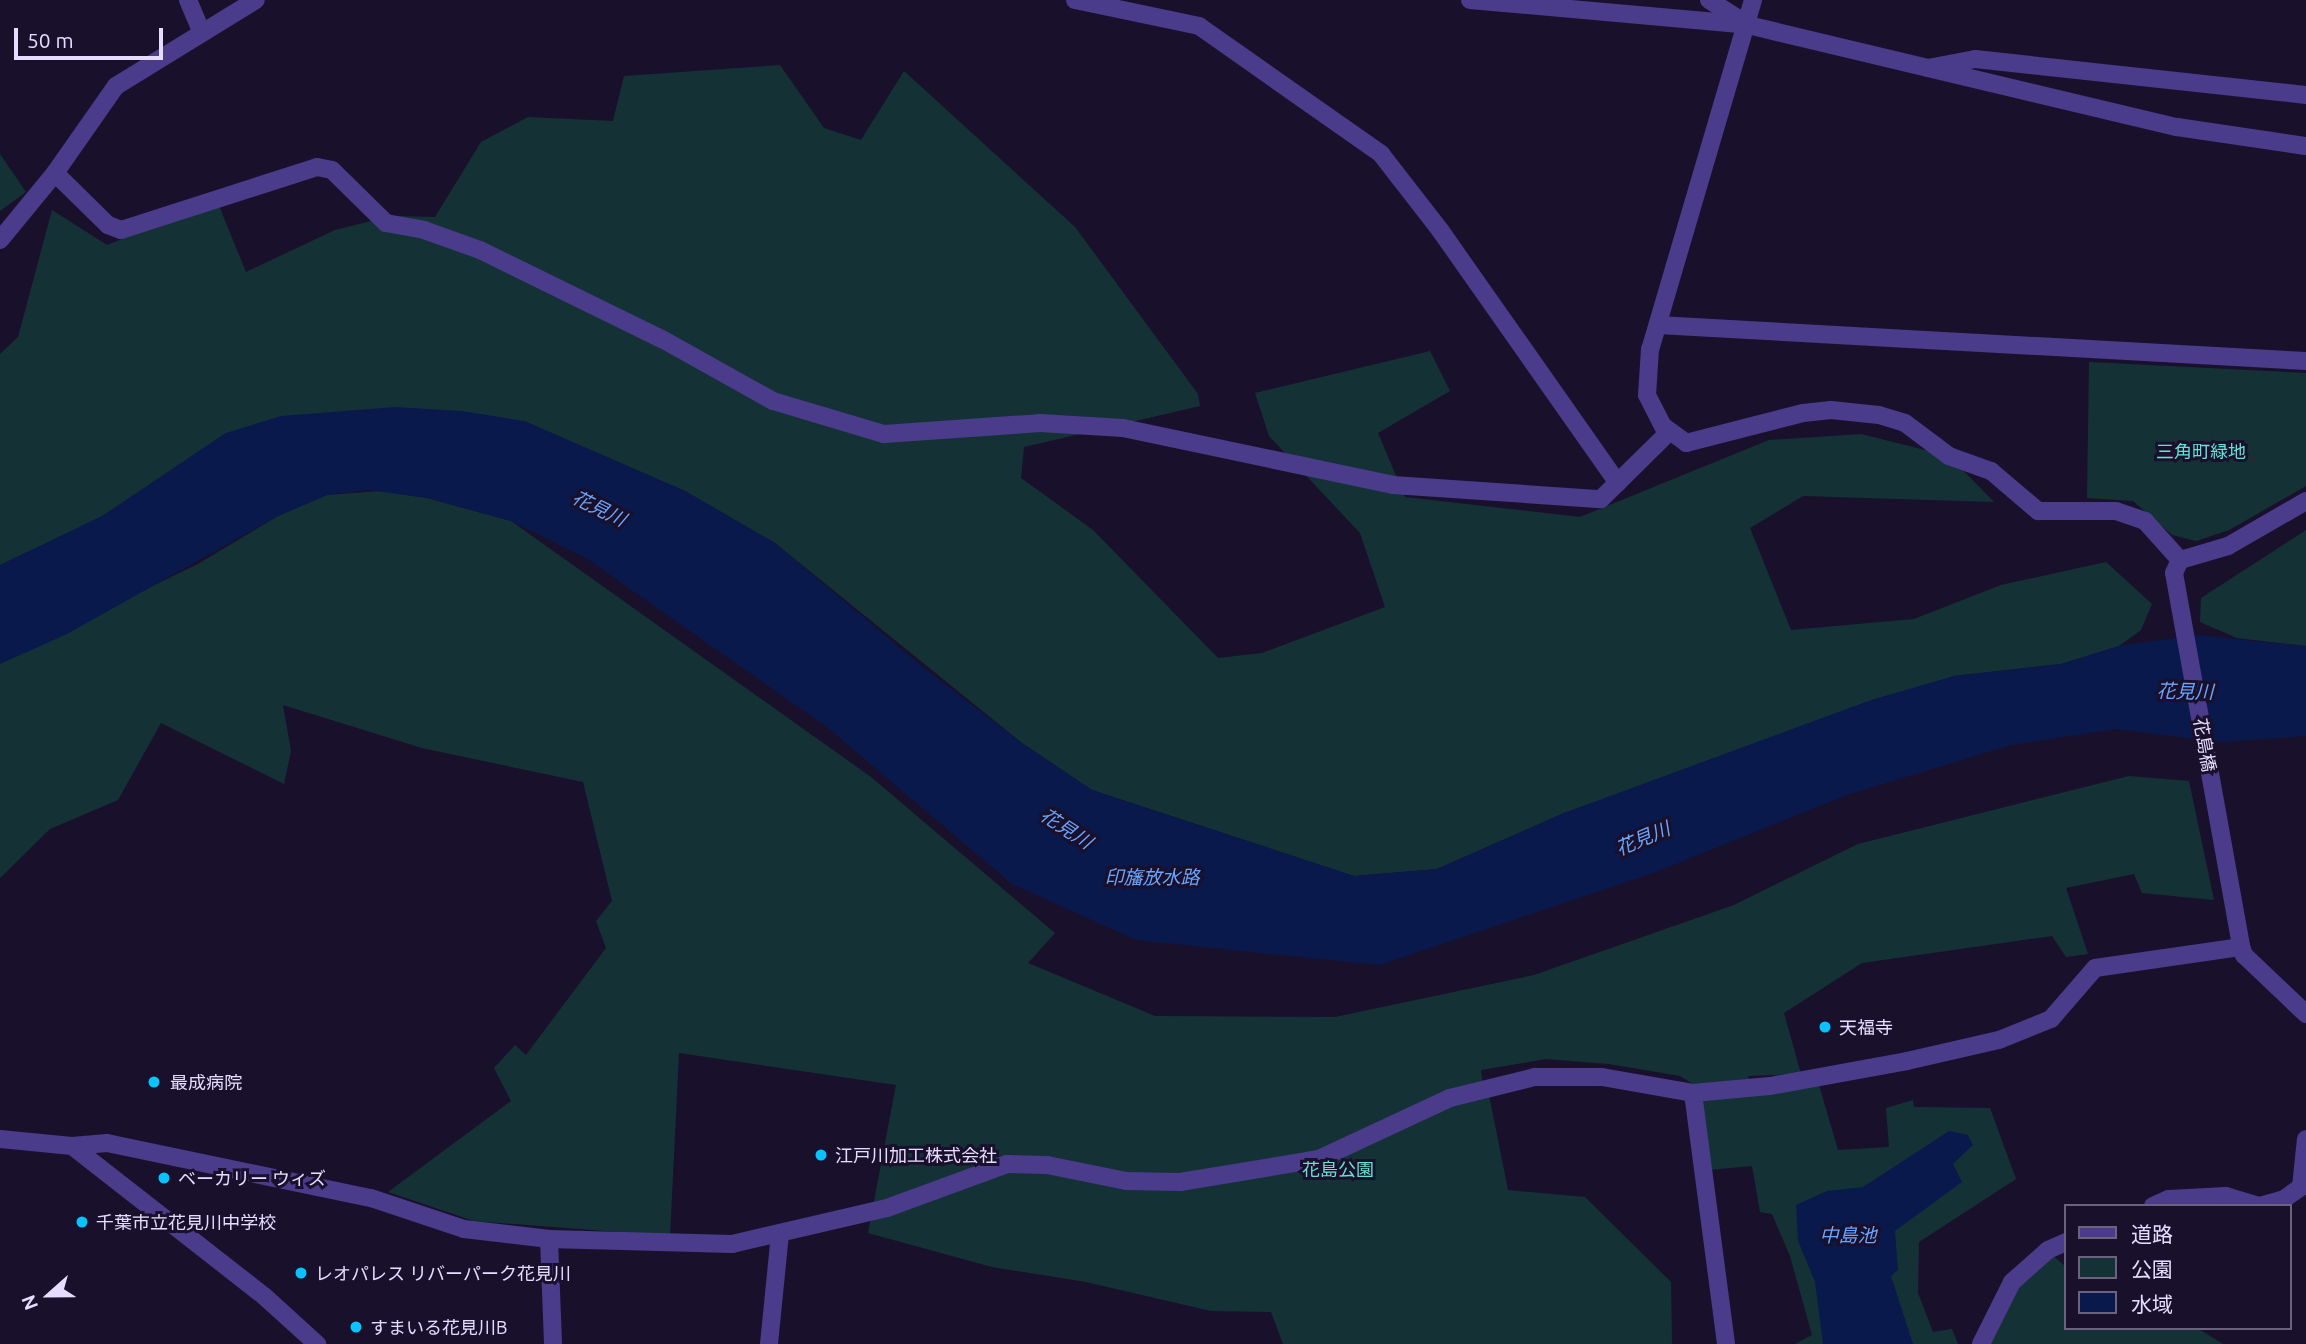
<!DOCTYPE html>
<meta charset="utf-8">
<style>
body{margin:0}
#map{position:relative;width:2306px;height:1344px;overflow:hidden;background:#19112c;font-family:Ubuntu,"Noto Sans JP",sans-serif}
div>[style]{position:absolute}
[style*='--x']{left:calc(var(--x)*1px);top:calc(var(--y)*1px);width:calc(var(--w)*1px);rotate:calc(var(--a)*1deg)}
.green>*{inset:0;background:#143236}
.water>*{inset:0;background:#0a194b}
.minor>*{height:18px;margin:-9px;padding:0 9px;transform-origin:9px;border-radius:9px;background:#4a3b8b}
.tertiary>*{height:18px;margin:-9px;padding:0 9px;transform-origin:9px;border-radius:9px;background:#4a3b8b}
.dots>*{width:19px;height:19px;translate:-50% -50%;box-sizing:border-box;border:4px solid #19112c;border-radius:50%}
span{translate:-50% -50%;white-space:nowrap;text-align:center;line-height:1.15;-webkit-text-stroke:6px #19112c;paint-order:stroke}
.park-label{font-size:18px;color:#64e3d5}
.street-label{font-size:18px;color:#e5dcff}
.poi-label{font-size:18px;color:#e5dcff}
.left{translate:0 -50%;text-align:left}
.water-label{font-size:19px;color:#6aa5ff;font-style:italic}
.legend{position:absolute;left:2064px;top:1204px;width:228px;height:126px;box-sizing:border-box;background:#19112c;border:2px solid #6b6280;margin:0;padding:9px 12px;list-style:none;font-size:21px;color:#e5dcff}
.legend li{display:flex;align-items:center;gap:14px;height:35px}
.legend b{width:35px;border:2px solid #6b6280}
.north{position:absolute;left:14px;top:1260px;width:70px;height:70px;-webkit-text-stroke:5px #19112c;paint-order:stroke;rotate:249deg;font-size:19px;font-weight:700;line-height:28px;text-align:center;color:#e5dcff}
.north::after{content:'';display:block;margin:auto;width:24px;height:32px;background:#e5dcff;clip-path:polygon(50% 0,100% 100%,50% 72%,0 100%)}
.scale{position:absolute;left:14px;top:28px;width:149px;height:32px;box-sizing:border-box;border:4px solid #e5dcff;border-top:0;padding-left:9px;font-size:21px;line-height:24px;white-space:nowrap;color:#e5dcff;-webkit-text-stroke:5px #19112c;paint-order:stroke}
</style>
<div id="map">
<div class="green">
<div style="clip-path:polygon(780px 65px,824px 128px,861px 140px,904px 71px,1075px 227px,1198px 394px,1200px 406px,1024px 447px,1021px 478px,1093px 530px,1218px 658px,1262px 653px,1385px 607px,1360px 533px,1269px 436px,1255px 393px,1430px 351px,1450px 391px,1378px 433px,1405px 497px,1580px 517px,1769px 440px,1861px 434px,1949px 456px,1994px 502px,1803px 496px,1750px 528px,1791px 630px,1914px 619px,2001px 585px,2106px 562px,2152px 604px,2141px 630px,2119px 646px,2061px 664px,1954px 676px,1564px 813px,1437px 869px,1354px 876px,1092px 790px,1022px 743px,775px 543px,685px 491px,524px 421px,226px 433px,102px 517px,0 565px,0 354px,18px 337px,52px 210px,107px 245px,217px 201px,246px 272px,335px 230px,392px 216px,435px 217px,481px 142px,528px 117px,613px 121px,624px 76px)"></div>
<div style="clip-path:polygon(0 154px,26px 192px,0 211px)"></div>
<div style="clip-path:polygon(2089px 362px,2306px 373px,2306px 486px,2229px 530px,2196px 541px,2172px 535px,2133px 501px,2087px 498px)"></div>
<div style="clip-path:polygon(380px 491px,427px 498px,511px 521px,871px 777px,1055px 933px,1028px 963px,1155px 1016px,1335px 1017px,1534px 975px,1734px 905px,1858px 844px,2129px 776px,2189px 781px,2214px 900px,2142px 893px,2134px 874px,2066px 888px,2088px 954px,2066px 957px,2052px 936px,1862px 963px,1784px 1013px,1801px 1074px,1748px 1076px,1755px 1094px,1819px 1085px,1838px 1150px,1889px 1147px,1886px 1108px,1913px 1100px,1914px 1107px,1990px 1108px,2016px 1179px,1919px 1242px,1918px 1293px,1933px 1332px,1952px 1329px,1958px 1344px,1795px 1344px,1812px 1335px,1790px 1256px,1772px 1214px,1760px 1212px,1752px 1166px,1709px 1170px,1693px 1084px,1680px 1076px,1609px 1064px,1546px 1059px,1481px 1070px,1484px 1095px,1489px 1095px,1508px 1190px,1585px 1197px,1671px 1282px,1672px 1344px,1283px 1344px,1271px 1312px,1211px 1311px,1086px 1282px,992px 1267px,868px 1233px,896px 1085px,679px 1053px,670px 1236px,474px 1221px,388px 1192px,511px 1101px,494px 1068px,515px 1045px,526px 1055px,606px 948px,596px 921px,612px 901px,583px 782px,422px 748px,283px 705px,291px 751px,284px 784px,161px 723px,118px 800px,50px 829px,0 878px,0 660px,198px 564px,278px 516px,327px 495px)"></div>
<div style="clip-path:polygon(2306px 530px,2306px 646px,2237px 638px,2200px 622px,2201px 598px)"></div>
<div style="clip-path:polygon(2051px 1254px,2066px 1267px,2066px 1328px,2197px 1328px,2223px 1344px,1988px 1344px,2017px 1286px)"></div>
</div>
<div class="water">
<div style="clip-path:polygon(395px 407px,462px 411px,524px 421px,685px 491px,775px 543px,925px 669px,1022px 743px,1092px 790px,1354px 876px,1437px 869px,1564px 813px,1871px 700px,1954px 676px,2061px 664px,2119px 646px,2197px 635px,2306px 646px,2306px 736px,2221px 742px,2116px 729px,2011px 745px,1847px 795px,1656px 872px,1380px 965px,1136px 940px,1012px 884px,827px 727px,586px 558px,511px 521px,427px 498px,369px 490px,327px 495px,278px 516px,67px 634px,0 664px,0 565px,102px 516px,226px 433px,281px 416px)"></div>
<div style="clip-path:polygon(1949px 1131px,1968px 1135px,1973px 1145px,1953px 1164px,1962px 1182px,1895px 1231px,1898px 1270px,1891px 1276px,1913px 1344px,1823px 1344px,1815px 1282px,1798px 1241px,1796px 1205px,1827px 1191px,1863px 1187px)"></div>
</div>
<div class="minor">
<div style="--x:188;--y:0;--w:33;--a:67"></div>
<div style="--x:1075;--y:0;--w:127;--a:11.8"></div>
<div style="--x:1199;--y:26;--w:223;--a:35.1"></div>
<div style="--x:1381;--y:154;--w:96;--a:52.2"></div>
<div style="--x:1440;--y:230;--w:309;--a:54.9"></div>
<div style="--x:1753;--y:0;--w:364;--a:106.4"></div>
<div style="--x:1650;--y:349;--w:46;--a:93.7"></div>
<div style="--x:1647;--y:395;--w:35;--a:63"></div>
<div style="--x:1663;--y:426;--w:29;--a:36"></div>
<div style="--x:1686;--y:443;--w:121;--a:-14.4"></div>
<div style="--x:1803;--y:413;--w:28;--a:-6"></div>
<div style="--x:1831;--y:410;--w:48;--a:5.9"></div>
<div style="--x:1879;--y:415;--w:27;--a:17"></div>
<div style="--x:1905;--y:423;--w:55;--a:36.9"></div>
<div style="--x:1949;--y:456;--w:45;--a:19.7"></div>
<div style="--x:1991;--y:471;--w:62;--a:40.4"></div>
<div style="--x:2038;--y:511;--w:78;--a:0"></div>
<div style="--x:2116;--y:511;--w:31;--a:19"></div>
<div style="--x:2145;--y:521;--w:52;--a:48.1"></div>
<div style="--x:1928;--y:68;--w:48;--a:-10.8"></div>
<div style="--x:1975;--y:59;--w:333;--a:6.2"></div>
<div style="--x:55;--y:173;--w:74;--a:44.5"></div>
<div style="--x:108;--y:225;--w:14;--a:21"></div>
<div style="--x:121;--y:230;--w:206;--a:-17.8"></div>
<div style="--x:317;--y:167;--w:15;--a:11"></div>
<div style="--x:332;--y:170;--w:76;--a:44.5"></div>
<div style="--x:386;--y:223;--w:39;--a:10"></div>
<div style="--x:424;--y:230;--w:59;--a:19.7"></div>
<div style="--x:480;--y:250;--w:203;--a:26.1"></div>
<div style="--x:662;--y:339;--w:127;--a:29.2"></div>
<div style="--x:773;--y:401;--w:116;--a:16.6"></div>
<div style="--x:884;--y:434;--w:156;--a:-4"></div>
<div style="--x:1040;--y:423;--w:83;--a:3.4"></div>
<div style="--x:1123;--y:428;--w:276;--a:11.9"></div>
<div style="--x:1393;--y:485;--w:208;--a:3.9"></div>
<div style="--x:1601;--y:499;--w:95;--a:-44.6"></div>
<div style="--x:1658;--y:325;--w:649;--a:3.18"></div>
<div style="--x:2306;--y:501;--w:90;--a:150"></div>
<div style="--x:2228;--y:546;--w:50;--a:163.7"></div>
<div style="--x:2180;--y:560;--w:14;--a:115"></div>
<div style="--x:2174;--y:573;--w:380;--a:79.8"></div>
<div style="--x:2241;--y:947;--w:9;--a:69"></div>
<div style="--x:2244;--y:955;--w:86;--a:43.6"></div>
<div style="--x:1693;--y:1093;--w:253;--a:82.5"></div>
<div style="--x:0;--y:1139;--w:72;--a:5.6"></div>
<div style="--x:72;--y:1146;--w:35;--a:-5"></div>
<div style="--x:107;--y:1143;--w:270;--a:11.8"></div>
<div style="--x:371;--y:1198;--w:98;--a:18.4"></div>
<div style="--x:464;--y:1229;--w:86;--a:6.7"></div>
<div style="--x:549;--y:1239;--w:183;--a:1.6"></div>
<div style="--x:732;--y:1244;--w:159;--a:-13.1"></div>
<div style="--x:887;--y:1208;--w:128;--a:-20.1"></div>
<div style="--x:1007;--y:1164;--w:40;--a:1.4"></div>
<div style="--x:1047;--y:1165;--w:81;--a:11.4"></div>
<div style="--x:1126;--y:1181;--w:54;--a:1.1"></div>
<div style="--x:1180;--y:1182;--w:141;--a:-9.4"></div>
<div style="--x:1319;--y:1159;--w:145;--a:-25"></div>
<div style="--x:1450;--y:1098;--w:88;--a:-13.9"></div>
<div style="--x:1535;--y:1077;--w:67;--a:0"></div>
<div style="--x:1602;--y:1077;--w:92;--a:10"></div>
<div style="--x:1693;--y:1093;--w:77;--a:-5.2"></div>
<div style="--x:1770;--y:1086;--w:139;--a:-10.3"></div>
<div style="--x:1907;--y:1061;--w:94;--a:-12.9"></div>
<div style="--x:1999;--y:1040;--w:56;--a:-22"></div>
<div style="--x:2051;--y:1019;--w:67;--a:-49.2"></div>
<div style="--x:2095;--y:968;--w:148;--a:-8.2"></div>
<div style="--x:72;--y:1146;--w:244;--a:38"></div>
<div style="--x:264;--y:1296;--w:72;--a:42.2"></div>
<div style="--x:2153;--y:1206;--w:17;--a:-24"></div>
<div style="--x:2169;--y:1199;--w:57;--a:-3"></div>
<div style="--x:2226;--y:1196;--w:34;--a:17"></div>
<div style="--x:2260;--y:1206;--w:25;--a:-16"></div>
<div style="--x:2284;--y:1199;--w:21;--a:-35"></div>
<div style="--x:2301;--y:1187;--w:48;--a:-84.1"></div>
<div style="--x:549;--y:1239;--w:105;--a:87.8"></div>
<div style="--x:769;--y:1344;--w:111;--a:-84.3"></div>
<div style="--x:1981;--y:1344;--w:69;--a:-63.4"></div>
<div style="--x:2012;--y:1282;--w:48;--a:-41.6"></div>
<div style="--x:2048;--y:1250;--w:20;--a:-24"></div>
</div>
<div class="tertiary">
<div style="--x:1470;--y:0;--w:279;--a:5.1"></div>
<div style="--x:1748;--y:25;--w:441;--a:13.4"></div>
<div style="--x:2177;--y:127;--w:130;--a:8.4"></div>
<div style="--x:1709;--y:0;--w:43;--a:32.6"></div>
<div style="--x:0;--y:240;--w:87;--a:-50.6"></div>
<div style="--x:55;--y:173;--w:106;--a:-55"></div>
<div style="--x:116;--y:86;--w:164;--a:-31.6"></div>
</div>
<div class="dots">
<div style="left:1825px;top:1027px;background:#08c3ff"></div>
<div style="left:154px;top:1082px;background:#08c3ff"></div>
<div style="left:821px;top:1155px;background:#08c3ff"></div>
<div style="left:164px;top:1178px;background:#08c3ff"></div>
<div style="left:82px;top:1222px;background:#08c3ff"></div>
<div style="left:301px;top:1273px;background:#08c3ff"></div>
<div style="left:356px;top:1327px;background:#08c3ff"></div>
</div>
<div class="park-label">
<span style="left:2201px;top:451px">三角町緑地</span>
<span style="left:1338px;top:1169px">花島公園</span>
</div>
<div class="street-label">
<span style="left:2205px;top:745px;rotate:80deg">花島橋</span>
</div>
<div class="poi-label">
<span class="left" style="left:1839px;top:1027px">天福寺</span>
<span class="left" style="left:170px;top:1082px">最成病院</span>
<span class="left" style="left:835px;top:1155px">江戸川加工株式会社</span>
<span class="left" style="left:178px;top:1178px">ベーカリー ウィズ</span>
<span class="left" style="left:96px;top:1222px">千葉市立花見川中学校</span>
<span class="left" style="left:315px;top:1273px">レオパレス リバーパーク花見川</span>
<span class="left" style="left:370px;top:1327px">すまいる花見川B</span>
</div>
<div class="water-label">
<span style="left:599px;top:509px;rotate:26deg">花見川</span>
<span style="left:2185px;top:692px;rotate:1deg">花見川</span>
<span style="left:1066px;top:829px;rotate:33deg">花見川</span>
<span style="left:1643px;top:839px;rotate:-23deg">花見川</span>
<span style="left:1152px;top:878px">印旛放水路</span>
<span style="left:1848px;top:1236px">中島池</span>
</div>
<ul class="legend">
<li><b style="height:9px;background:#4a3b8b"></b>道路</li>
<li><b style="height:19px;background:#143236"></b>公園</li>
<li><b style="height:19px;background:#0a194b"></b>水域</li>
</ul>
<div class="north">N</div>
<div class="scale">50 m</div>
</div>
